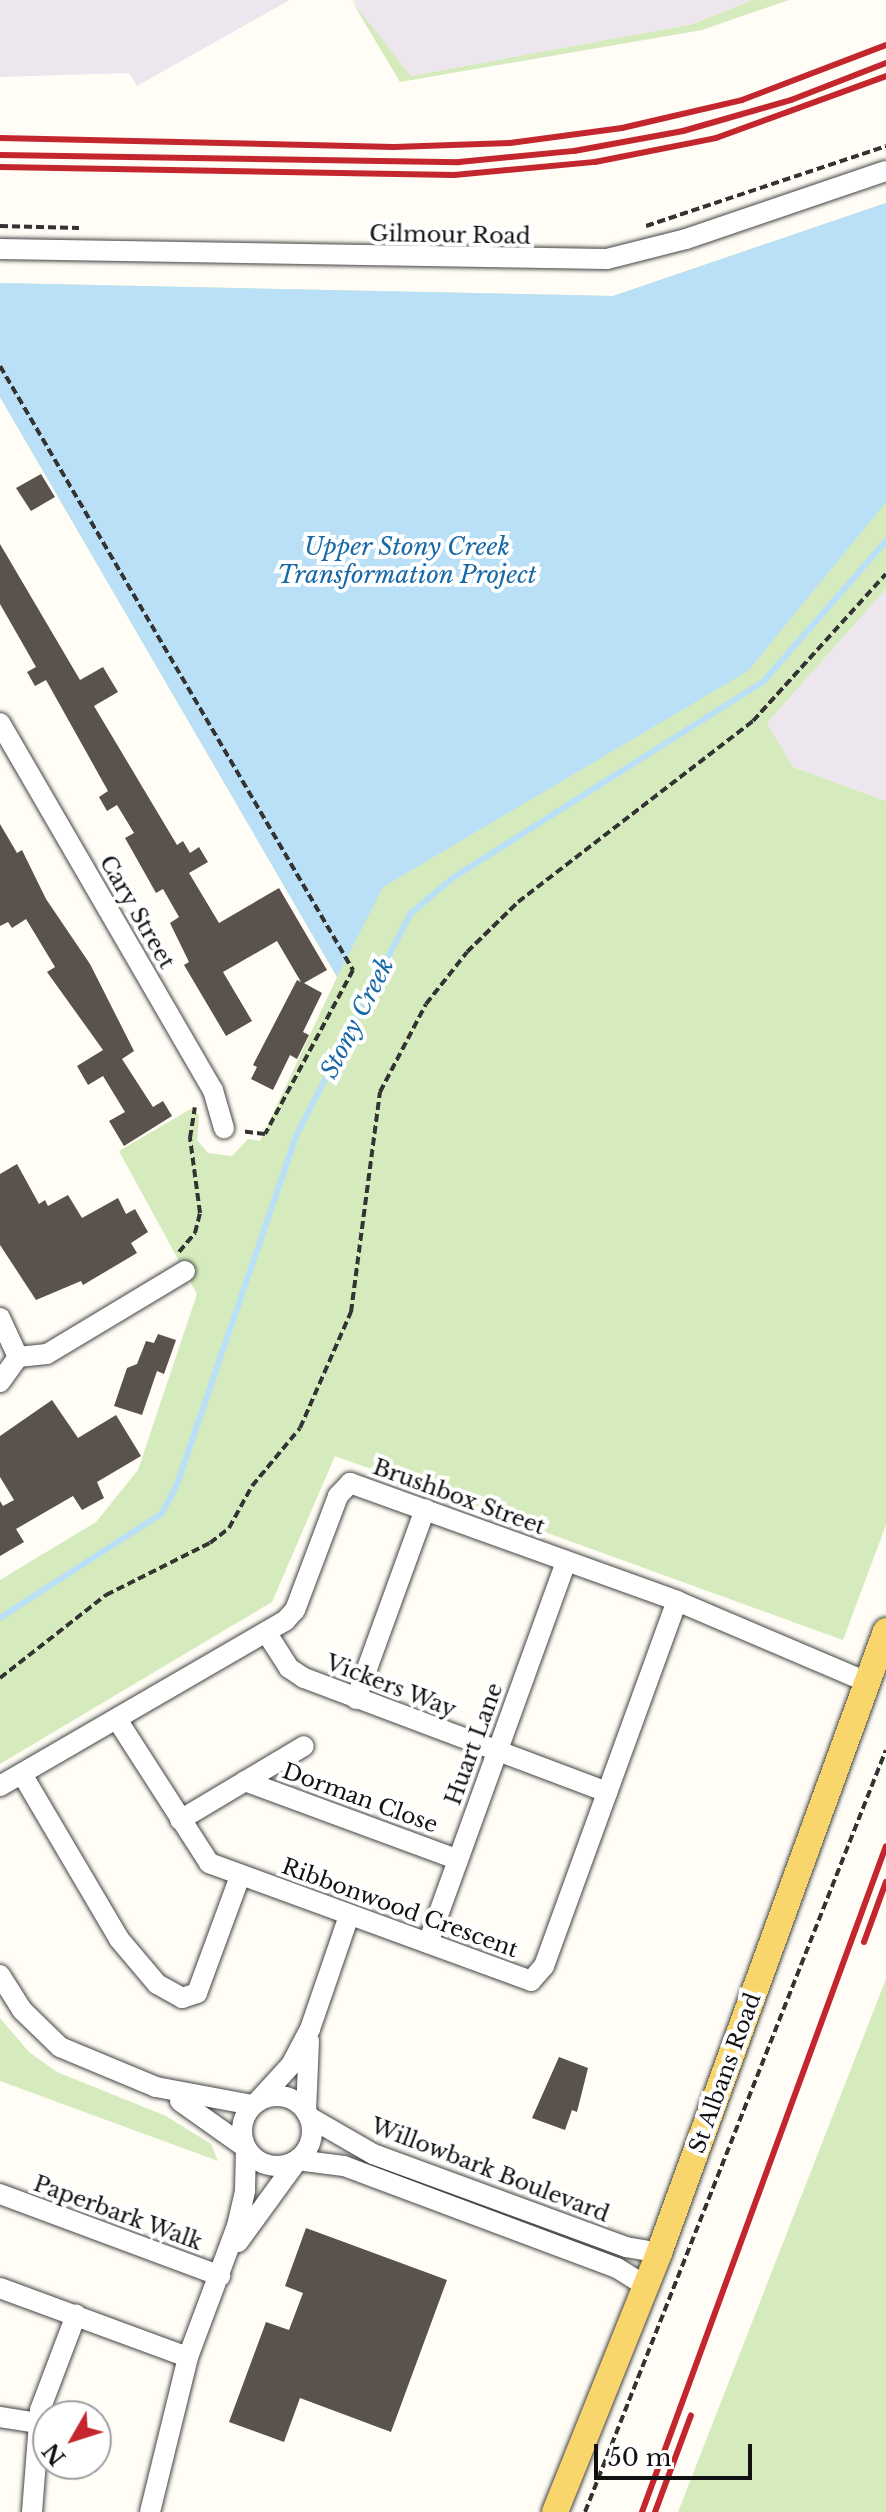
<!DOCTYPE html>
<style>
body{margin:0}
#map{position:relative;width:886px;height:2512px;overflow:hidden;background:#fffdf5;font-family:"Libre Baskerville",serif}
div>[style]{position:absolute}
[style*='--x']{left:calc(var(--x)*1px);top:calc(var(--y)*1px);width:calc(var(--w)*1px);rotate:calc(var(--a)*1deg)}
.industrial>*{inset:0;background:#eee6ef}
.green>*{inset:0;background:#d5ebbd}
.water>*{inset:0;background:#b9e0f7}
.stream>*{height:6px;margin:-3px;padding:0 3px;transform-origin:3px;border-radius:3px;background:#b9e0f7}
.building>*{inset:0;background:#5a524d}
.path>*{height:4px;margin-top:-2px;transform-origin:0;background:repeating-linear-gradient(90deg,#333 0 8px,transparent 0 12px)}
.roads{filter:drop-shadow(0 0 2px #444) drop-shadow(0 0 2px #444)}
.minor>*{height:20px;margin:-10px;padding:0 10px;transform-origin:10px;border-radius:10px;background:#fff}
.minor>.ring{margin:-10px;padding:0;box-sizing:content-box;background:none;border:20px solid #fff;border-radius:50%}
.major>*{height:26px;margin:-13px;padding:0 13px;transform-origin:13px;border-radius:13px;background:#f9d66b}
.rail>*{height:6px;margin:-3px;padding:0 3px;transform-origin:3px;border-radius:3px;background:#c4262e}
span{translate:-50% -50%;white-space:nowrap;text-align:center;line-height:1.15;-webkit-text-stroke:8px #fff;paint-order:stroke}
.street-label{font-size:22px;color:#111}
.water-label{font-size:24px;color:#1768a6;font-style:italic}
.north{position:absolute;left:32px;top:2400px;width:80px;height:80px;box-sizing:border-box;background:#fff;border:2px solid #a0a0a0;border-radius:50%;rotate:231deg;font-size:22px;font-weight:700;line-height:32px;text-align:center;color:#111}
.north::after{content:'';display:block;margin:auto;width:28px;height:36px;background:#c4262e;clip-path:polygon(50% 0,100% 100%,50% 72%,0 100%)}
.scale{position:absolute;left:594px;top:2444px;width:158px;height:36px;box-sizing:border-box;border:4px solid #111;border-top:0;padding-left:10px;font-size:24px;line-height:28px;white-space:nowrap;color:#111;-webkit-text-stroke:6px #fff;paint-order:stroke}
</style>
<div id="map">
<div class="industrial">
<div style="clip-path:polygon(0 0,290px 0,137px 86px,129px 73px,0 77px)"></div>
<div style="clip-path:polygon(353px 0,752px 0,693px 24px,411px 76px,381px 45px)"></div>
<div style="clip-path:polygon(886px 589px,886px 801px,793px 767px,767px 723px)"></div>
</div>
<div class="green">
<div style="clip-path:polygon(351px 0,411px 76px,693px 24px,752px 0,789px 0,702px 30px,400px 82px)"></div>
<div style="clip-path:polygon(886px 203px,886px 589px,767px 723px,793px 767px,886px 801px,886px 1525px,843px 1640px,335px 1456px,272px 1602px,0 1764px,0 1580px,96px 1522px,138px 1470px,197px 1294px,119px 1151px,194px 1107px,199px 1116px,197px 1140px,208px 1153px,232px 1156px,248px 1139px,260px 1141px,337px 977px,0 397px,0 283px,613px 296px)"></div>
<div style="clip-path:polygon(886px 1979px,886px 2512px,678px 2512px)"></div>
<div style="clip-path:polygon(0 2018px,29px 2052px,57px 2072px,166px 2116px,211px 2144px,218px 2161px,0 2081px)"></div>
</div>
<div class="water">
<div style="clip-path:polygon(886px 203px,886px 502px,748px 671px,383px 887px,337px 977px,0 397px,0 283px,613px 296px)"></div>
</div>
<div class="stream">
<div style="--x:0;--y:1618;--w:193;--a:-32.9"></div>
<div style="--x:162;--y:1513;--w:30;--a:-62"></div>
<div style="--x:176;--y:1487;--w:373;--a:-71.1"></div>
<div style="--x:297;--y:1134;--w:247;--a:-62.8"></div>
<div style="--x:410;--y:914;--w:57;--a:-40.1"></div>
<div style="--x:454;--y:877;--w:365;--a:-32.3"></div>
<div style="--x:763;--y:682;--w:187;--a:-48.9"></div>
</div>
<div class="building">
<div style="clip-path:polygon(41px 474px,55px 497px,31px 511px,16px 488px)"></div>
<div style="clip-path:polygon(0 544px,80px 680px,103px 667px,118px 692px,94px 706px,177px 845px,183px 841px,190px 853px,199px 847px,208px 862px,189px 873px,219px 923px,279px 888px,327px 970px,304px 983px,322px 993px,303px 1032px,309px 1035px,297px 1059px,290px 1055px,273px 1090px,251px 1079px,257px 1067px,253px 1065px,297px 980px,301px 982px,277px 941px,223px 972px,252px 1021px,226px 1036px,184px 965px,189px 962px,170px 923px,179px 917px,163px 889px,156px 893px,125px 838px,134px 833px,117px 805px,107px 811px,99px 797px,108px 791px,46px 680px,35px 686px,27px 672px,36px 667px,0 604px)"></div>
<div style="clip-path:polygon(0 824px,17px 853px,22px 850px,46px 899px,90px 964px,134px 1051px,122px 1059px,153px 1107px,163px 1101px,172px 1116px,124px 1146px,109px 1121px,125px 1112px,103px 1076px,88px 1085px,77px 1066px,103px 1050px,47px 972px,55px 967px,26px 919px,12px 928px,8px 922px,0 926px)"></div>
<div style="clip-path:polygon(17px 1164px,39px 1204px,45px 1200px,48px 1206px,68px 1195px,82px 1218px,118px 1198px,126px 1214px,135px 1209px,148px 1232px,131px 1243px,137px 1253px,83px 1285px,81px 1281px,36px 1300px,0 1245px,0 1174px)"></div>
<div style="clip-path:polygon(158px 1334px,176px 1340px,164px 1374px,157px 1371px,142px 1415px,114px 1406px,127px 1368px,137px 1364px,146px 1341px,154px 1343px)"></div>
<div style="clip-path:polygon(52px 1400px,78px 1438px,116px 1415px,141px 1456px,97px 1482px,104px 1498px,82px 1510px,73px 1496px,16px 1529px,24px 1542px,0 1556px,0 1501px,3px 1506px,14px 1500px,0 1477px,0 1436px)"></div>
<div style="clip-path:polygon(559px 2057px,588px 2068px,577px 2112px,572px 2110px,565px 2130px,532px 2118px)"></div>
<div style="clip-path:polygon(306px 2228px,447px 2280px,391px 2432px,300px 2398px,284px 2442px,229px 2422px,266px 2322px,289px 2330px,303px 2293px,285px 2286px)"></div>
</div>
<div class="path">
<div style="--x:0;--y:226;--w:79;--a:1.5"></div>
<div style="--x:646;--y:226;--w:253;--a:-18.4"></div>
<div style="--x:0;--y:366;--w:700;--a:59.7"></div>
<div style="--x:353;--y:970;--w:186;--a:118.2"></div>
<div style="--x:265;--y:1134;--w:23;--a:-173"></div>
<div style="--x:179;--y:1252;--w:25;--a:-50"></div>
<div style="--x:195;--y:1233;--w:21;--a:-76"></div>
<div style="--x:200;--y:1213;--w:76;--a:-97.6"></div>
<div style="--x:190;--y:1138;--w:31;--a:-81"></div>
<div style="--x:0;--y:1678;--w:135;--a:-38.1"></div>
<div style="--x:106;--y:1595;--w:116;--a:-26.6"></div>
<div style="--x:210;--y:1543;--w:24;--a:-38"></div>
<div style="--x:229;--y:1528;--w:48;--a:-61.3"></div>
<div style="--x:252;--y:1486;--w:75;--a:-50.4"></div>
<div style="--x:300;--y:1428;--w:127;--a:-66.3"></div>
<div style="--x:351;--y:1312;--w:222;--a:-82.5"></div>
<div style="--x:380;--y:1092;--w:99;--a:-62.4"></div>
<div style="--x:426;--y:1004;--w:66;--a:-51.7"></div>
<div style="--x:467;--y:952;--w:71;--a:-44.4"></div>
<div style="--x:518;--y:902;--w:297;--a:-37.6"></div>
<div style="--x:753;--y:721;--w:198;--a:-47.9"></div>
<div style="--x:585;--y:2512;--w:819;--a:-68.45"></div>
</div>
<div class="roads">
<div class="minor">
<div style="--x:0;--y:249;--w:607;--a:0.94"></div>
<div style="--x:607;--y:259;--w:81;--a:-14.2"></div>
<div style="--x:686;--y:239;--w:211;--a:-18.8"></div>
<div style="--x:0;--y:723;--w:424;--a:59.9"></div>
<div style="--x:213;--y:1090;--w:40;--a:74"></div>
<div style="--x:0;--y:1318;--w:43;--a:65.2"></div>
<div style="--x:0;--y:1382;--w:31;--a:-54"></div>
<div style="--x:18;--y:1357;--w:29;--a:-6"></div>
<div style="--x:47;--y:1354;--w:161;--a:-31"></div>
<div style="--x:266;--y:1632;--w:43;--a:57.4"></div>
<div style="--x:289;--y:1668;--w:18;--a:34"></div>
<div style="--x:304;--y:1678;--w:324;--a:20.6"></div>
<div style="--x:356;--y:1699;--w:202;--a:-70"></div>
<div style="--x:118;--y:1721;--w:169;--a:57.3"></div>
<div style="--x:209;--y:1863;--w:343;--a:20.1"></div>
<div style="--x:531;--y:1981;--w:20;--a:-49"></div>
<div style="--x:544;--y:1966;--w:388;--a:-70"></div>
<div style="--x:22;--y:1774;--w:191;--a:59.5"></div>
<div style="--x:119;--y:1939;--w:59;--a:49.8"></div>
<div style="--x:157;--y:1984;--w:29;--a:29"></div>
<div style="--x:182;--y:1998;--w:16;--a:-18"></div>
<div style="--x:197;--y:1993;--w:125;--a:-69.8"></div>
<div style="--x:245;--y:1781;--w:227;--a:20.3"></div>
<div style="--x:0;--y:1786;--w:329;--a:-30.1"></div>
<div style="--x:285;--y:1621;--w:15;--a:-48"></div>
<div style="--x:295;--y:1610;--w:122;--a:-69.3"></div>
<div style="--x:338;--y:1496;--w:18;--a:-47"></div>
<div style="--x:350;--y:1483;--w:348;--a:19.8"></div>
<div style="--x:677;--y:1601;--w:207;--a:23.1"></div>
<div style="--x:180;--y:1820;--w:144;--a:-30.8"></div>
<div style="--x:428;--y:1943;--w:406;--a:-70.1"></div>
<div style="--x:0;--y:1975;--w:41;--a:57.8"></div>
<div style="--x:22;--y:2010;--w:53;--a:44.2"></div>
<div style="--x:60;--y:2047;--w:104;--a:22.6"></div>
<div style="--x:156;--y:2087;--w:98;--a:10.6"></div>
<div class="ring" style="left:242px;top:2096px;width:50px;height:50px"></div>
<div style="--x:180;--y:2101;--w:80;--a:35.3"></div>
<div style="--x:258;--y:2101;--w:49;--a:-47.5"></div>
<div style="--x:291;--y:2065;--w:41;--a:-62.2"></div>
<div style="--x:310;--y:2029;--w:120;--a:-71"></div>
<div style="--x:306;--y:2112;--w:71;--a:-87.6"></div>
<div style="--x:309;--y:2117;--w:74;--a:30"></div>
<div style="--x:373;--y:2154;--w:270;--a:20.2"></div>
<div style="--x:626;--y:2247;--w:34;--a:10"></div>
<div style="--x:297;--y:2160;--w:47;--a:7.3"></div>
<div style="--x:344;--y:2166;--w:291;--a:20.5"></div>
<div style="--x:617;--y:2268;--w:34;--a:32"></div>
<div style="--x:0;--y:2194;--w:235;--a:20.4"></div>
<div style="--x:238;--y:2242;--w:100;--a:-53.9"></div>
<div style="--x:0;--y:2288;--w:200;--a:20.2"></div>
<div style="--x:0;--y:2417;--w:39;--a:9"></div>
<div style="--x:32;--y:2512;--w:102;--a:-85.5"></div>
<div style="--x:40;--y:2410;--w:102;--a:-69.2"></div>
<div style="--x:150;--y:2512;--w:160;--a:-76.2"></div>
<div style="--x:188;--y:2357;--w:140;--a:-69.5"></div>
<div style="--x:237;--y:2226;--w:37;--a:-77"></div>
<div style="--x:245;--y:2190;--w:40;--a:-88.6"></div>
</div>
<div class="major">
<div style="--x:555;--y:2512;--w:279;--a:-68.1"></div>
<div style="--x:659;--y:2253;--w:662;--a:-69.95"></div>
</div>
</div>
<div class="rail">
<div style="--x:0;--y:138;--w:394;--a:1.3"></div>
<div style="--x:394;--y:147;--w:116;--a:-2"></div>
<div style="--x:510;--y:143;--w:113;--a:-7.6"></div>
<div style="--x:622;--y:128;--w:123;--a:-13.1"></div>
<div style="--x:742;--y:100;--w:154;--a:-20.9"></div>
<div style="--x:0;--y:155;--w:459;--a:0.9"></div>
<div style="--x:459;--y:162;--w:116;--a:-5.5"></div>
<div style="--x:574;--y:151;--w:111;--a:-10.4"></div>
<div style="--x:683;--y:131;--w:112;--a:-16"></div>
<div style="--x:791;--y:100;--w:102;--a:-21.3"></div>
<div style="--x:0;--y:167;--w:454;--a:1"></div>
<div style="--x:454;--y:175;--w:142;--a:-5.3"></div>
<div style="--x:595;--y:162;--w:123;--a:-11.2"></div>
<div style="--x:716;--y:138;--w:181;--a:-20"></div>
<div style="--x:864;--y:1942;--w:64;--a:-69.9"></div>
<div style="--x:642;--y:2512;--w:709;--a:-69.88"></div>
<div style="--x:655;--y:2512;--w:103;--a:-69.6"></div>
</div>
<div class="street-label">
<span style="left:450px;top:235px;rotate:1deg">Gilmour Road</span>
<span style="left:137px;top:912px;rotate:60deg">Cary Street</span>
<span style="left:459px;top:1497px;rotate:20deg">Brushbox Street</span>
<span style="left:391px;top:1686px;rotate:21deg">Vickers Way</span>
<span style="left:474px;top:1744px;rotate:-70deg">Huart Lane</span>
<span style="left:360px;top:1798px;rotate:20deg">Dorman Close</span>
<span style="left:400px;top:1908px;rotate:20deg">Ribbonwood Crescent</span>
<span style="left:725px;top:2073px;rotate:-70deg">St Albans Road</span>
<span style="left:490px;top:2170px;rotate:21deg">Willowbark Boulevard</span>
<span style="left:118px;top:2213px;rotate:20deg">Paperbark Walk</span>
</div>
<div class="water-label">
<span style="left:407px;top:561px">Upper Stony Creek<br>Transformation Project</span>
<span style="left:357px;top:1018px;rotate:-63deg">Stony Creek</span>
</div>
<div class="north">N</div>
<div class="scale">50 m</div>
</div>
